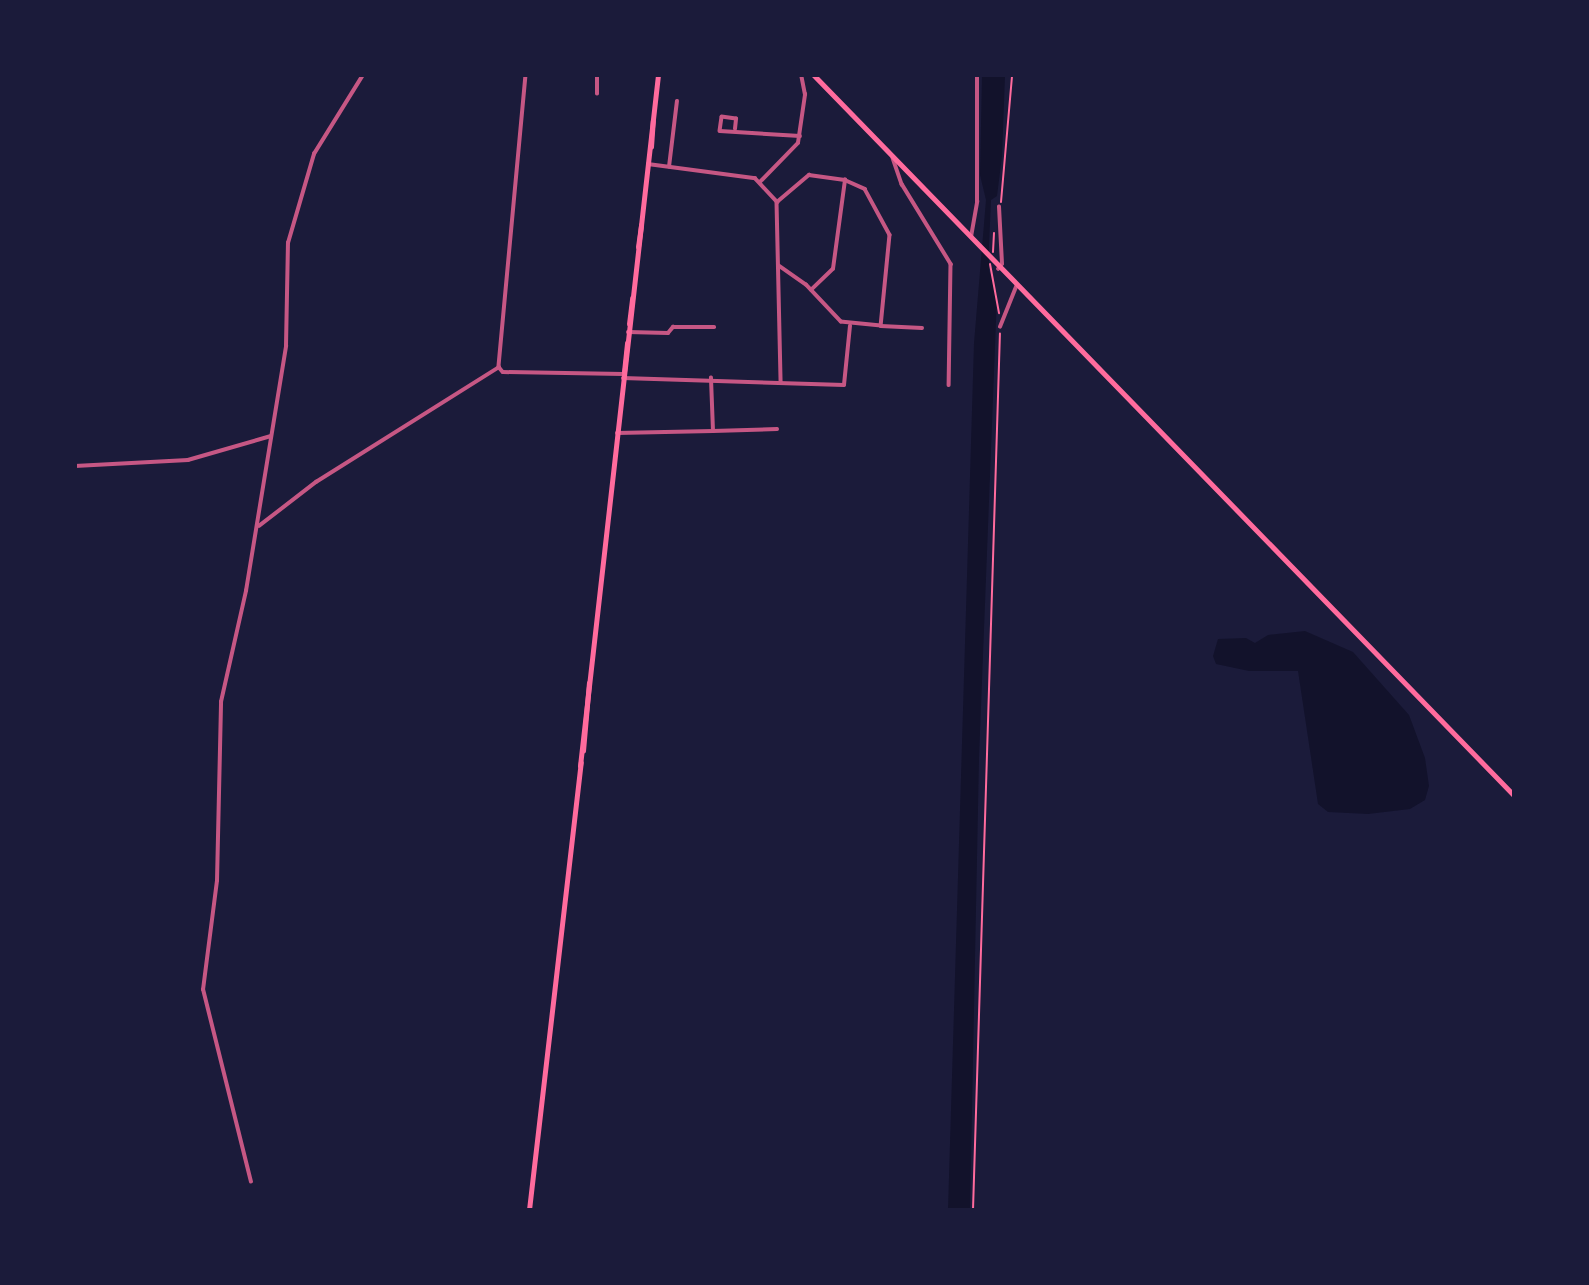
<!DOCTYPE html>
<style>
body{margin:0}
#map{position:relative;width:1589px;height:1285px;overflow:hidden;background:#1b1b3a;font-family:"IBM Plex Serif",serif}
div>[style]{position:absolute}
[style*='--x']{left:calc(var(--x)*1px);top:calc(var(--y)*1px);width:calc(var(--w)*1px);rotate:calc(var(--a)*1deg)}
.water>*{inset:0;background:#12122b}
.path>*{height:2px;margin:-1px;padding:0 1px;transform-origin:1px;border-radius:1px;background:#ff6b9d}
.minor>*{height:3.5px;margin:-1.75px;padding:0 1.75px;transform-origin:1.75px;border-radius:1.75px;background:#c65784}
.secondary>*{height:4.5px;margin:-2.25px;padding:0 2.25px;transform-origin:2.25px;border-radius:2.25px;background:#ff6b9d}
span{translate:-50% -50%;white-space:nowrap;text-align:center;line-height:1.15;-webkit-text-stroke:7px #1b1b3a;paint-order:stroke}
.frame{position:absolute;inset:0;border:77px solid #1b1b3a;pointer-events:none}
</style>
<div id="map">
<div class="water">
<div style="clip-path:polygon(982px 75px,1005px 75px,1002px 156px,997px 196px,991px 200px,989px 245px,989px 270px,997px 295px,979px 758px,970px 1210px,948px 1210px,974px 343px,986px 200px,980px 175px)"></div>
<div style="clip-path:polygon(1305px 631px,1353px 652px,1409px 715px,1425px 758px,1429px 786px,1425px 800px,1410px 809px,1368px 814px,1328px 812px,1318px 804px,1298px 671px,1249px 671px,1216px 664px,1213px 656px,1218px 639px,1246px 638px,1255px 643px,1268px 635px)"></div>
</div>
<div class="path">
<div style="--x:1001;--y:202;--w:127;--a:-85"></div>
<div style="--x:993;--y:252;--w:19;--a:-87"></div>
<div style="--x:990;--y:264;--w:50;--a:79.6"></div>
<div style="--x:973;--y:1210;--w:877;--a:-88.24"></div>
</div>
<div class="minor">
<div style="--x:526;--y:75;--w:293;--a:95.3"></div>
<div style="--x:499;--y:367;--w:6;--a:51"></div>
<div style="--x:503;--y:372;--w:120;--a:1"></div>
<div style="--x:597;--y:94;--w:19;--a:-90"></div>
<div style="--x:735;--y:129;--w:10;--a:-84"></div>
<div style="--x:736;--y:119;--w:14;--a:-172"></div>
<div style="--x:722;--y:117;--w:14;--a:98"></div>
<div style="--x:720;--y:131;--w:80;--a:3.6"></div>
<div style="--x:893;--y:158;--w:28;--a:71"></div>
<div style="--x:902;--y:184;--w:94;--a:58.5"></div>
<div style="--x:951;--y:264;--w:121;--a:90.9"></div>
<div style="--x:648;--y:164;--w:108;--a:7.5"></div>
<div style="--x:755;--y:178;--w:33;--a:47"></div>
<div style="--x:777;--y:202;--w:181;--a:88.7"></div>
<div style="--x:669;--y:167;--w:66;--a:-83.1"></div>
<div style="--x:760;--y:182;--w:54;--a:-45.7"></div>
<div style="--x:798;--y:143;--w:49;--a:-81.7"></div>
<div style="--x:805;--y:95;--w:20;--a:-101"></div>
<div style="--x:777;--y:202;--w:42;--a:-40.2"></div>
<div style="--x:809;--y:175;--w:36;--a:8"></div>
<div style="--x:845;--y:180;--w:22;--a:24"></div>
<div style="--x:865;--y:189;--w:52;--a:61.5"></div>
<div style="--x:890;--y:235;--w:91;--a:95.6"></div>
<div style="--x:881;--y:326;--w:40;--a:-174.3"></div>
<div style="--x:841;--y:322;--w:51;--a:-133.4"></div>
<div style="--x:806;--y:285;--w:33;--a:-145"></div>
<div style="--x:971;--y:237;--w:36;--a:-80"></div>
<div style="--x:977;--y:202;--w:127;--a:-90"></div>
<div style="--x:998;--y:269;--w:6;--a:-51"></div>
<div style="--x:1002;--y:264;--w:57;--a:-93"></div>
<div style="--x:811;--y:290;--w:30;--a:-44"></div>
<div style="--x:833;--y:269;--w:90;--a:-82.3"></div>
<div style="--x:881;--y:326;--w:41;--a:2.8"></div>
<div style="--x:1000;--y:327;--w:43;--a:-68.2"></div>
<div style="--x:628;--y:332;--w:40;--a:1.4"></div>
<div style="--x:668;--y:333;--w:8;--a:-50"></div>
<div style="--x:673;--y:327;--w:41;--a:0"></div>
<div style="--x:623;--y:378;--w:221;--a:1.8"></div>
<div style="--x:844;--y:385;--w:59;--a:-84.2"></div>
<div style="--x:713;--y:431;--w:64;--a:-1.8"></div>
<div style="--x:617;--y:433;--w:96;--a:-1.2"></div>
<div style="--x:713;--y:431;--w:53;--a:-92.2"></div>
<div style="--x:75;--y:466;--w:113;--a:-3"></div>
<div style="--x:188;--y:460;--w:86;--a:-16.1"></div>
<div style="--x:259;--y:526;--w:72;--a:-37.7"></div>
<div style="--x:316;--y:482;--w:216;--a:-32.1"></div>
<div style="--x:251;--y:1182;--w:198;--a:-104"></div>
<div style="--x:203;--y:990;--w:110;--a:-82.7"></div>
<div style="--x:217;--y:881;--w:179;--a:-88.7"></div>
<div style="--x:221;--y:702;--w:114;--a:-77.3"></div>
<div style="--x:246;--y:591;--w:248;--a:-80.7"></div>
<div style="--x:286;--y:346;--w:103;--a:-88.9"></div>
<div style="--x:288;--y:243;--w:93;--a:-73.7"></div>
<div style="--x:314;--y:154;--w:93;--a:-58.2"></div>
</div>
<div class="secondary">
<div style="--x:814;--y:75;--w:1004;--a:45.81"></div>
<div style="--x:651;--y:147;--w:26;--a:-86"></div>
<div style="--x:638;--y:247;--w:22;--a:-82"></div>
<div style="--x:629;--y:324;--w:26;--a:-83"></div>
<div style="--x:624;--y:372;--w:29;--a:-84"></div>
<div style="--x:583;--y:751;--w:68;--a:-85"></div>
<div style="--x:580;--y:766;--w:695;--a:-83.56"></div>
<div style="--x:529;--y:1210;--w:450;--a:-83.4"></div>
</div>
<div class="frame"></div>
</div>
